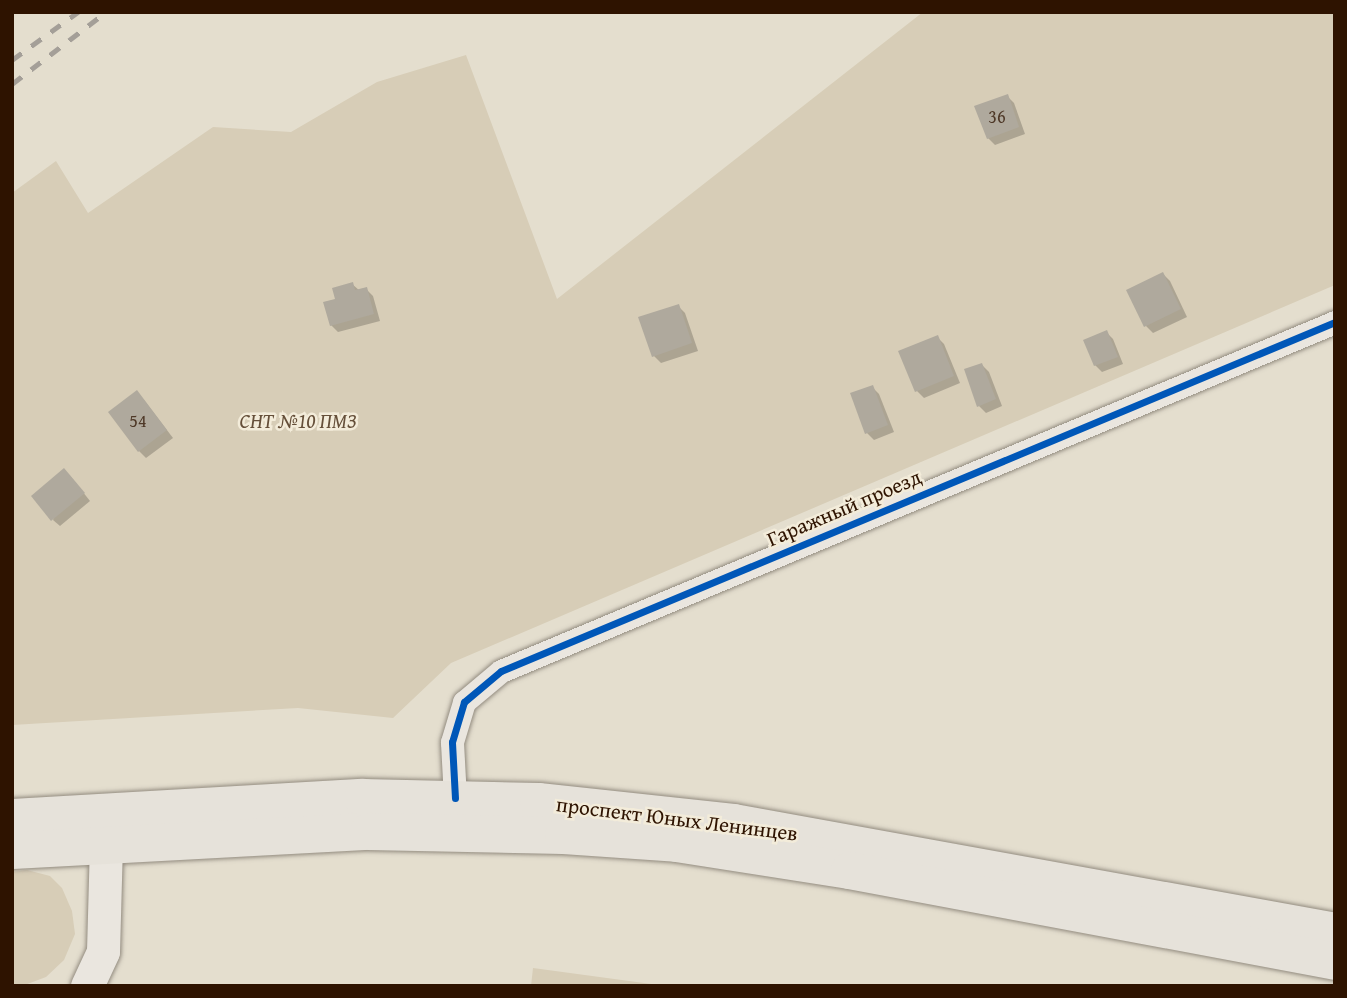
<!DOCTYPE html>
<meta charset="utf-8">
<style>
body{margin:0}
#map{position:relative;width:1347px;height:998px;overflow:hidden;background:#e4dece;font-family:"Gentium Book Plus",serif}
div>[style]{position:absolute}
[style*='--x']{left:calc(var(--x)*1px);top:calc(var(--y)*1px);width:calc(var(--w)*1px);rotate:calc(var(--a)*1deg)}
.green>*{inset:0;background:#d7cdb7}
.shadow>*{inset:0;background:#0003}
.building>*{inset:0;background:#afa99d}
.roads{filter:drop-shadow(0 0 2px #938c80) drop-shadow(0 0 2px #938c80)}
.street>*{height:23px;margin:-11.5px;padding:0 11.5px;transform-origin:11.5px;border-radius:11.5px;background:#eae6df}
.secondary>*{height:33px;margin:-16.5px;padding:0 16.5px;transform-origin:16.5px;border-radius:16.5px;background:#eae6df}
.primary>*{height:37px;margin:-18.5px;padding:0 18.5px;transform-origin:18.5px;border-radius:18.5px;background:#e6e2da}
.rail>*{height:5px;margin-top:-2.5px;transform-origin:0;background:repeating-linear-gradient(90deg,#a49f98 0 12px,transparent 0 24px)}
.cycleway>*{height:7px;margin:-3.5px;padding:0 3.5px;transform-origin:3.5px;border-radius:3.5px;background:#0057b8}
span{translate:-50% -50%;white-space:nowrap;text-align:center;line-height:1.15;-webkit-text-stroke:5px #f3ecda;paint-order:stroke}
.number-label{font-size:18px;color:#4e3827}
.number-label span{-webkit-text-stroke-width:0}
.park-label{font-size:21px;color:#654f39;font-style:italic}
.street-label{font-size:21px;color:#2e1300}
.frame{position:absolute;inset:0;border:14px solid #2e1300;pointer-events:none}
</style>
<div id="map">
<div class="green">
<div style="clip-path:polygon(923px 12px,1335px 12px,1335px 285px,451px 663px,393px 718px,298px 708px,12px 725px,12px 193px,56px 161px,88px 213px,213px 127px,291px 132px,377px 82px,466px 55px,557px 299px)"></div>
<div style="clip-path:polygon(27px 870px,50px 876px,62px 888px,72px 911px,75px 934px,64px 960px,46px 977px,22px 986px,12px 986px,12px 872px)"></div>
<div style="clip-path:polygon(533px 968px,666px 986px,531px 986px)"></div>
</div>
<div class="shadow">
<div style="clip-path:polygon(1007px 96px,1014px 103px,1025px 134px,995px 145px,988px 138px)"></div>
<div style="clip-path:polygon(1163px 274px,1170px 281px,1187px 317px,1153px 333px,1146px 326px)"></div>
<div style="clip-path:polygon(352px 284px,360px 291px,366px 289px,373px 296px,380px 321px,338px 332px,331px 325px,337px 300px)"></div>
<div style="clip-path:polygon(678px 306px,685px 313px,698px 351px,661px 363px,654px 356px,640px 319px)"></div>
<div style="clip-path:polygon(1106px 332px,1113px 339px,1123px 364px,1102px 372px,1095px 365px)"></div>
<div style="clip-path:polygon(937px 337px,944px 344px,960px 383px,924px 398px,917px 391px)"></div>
<div style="clip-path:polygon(982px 365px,989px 372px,1002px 406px,986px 413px,979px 406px)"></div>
<div style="clip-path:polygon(872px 387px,879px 394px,894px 432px,874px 440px,867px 433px)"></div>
<div style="clip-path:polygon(144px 400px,173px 438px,146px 458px,139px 451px)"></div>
<div style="clip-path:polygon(71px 477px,90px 501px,60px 526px,53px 520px)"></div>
</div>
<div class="building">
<div style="clip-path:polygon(1008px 94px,1019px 127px,987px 139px,974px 106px)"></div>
<div style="clip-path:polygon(1163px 272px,1181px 309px,1144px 327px,1126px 290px)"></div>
<div style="clip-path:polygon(353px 282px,355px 290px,367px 287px,374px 314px,330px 326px,323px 302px,335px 299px,332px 288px)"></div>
<div style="clip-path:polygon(679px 304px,692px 343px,652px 357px,638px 317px)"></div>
<div style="clip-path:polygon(1107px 330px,1118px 357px,1094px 366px,1083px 340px)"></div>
<div style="clip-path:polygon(938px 335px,954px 376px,915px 392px,898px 351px)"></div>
<div style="clip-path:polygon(982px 363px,996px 399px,977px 407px,964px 369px)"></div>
<div style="clip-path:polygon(873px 385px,888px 425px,865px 434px,850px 393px)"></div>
<div style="clip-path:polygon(137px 390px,167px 430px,138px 452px,108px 412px)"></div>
<div style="clip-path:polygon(64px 468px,85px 493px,51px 521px,31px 496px)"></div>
</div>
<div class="roads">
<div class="street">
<div style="--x:455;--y:798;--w:56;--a:-93.1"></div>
<div style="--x:452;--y:742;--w:42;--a:-73.3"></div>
<div style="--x:464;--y:702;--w:48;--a:-40"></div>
<div style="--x:501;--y:671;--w:904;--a:-22.71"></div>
</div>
<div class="secondary">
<div style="--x:87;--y:986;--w:38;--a:-65"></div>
<div style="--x:103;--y:951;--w:108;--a:-88.4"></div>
<div style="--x:106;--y:843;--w:25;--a:-97"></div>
</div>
<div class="primary">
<div style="--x:12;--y:817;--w:351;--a:-3.3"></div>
<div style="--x:362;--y:797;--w:176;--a:1.3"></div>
<div style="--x:538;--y:801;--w:196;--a:6.1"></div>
<div style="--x:733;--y:822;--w:612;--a:10.26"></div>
<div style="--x:12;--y:850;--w:357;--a:-3.1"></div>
<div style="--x:368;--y:831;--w:195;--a:1.2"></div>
<div style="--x:563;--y:835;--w:113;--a:4"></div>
<div style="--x:676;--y:843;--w:175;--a:8.9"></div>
<div style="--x:849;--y:870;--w:494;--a:10.6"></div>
</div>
</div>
<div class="rail">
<div style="--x:12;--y:60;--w:82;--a:-36"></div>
<div style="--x:12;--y:84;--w:118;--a:-37.5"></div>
</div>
<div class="cycleway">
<div style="--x:455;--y:798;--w:56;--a:-93.1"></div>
<div style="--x:452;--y:742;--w:42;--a:-73.3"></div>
<div style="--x:464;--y:702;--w:48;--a:-40"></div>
<div style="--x:501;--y:671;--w:904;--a:-22.71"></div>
</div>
<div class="number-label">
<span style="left:997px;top:117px">36</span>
<span style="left:138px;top:421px">54</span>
</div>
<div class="park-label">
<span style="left:298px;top:421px">СНТ №10 ПМЗ</span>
</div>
<div class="street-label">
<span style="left:844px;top:508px;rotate:-23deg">Гаражный проезд</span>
<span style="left:677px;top:819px;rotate:7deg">проспект Юных Ленинцев</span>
</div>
<div class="frame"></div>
</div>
